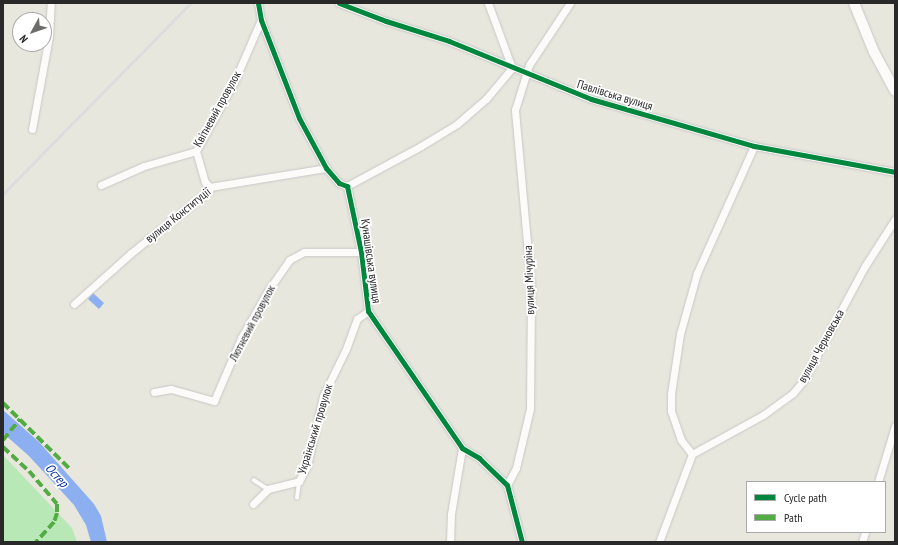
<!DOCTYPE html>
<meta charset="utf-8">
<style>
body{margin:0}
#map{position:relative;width:898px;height:545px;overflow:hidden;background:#e8e7dd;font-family:"PT Sans Narrow",sans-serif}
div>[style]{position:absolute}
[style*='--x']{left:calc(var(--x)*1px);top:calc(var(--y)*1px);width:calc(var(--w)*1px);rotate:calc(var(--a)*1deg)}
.green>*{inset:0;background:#b8e8b5}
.water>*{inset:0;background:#8baff0}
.roads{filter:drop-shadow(0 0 1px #c8c7c7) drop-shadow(0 0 1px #c8c7c7)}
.service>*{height:3.5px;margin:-1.75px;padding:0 1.75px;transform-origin:1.75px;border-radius:1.75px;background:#fcfbfa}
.minor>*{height:7px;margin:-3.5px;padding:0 3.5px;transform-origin:3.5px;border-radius:3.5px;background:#fcfbfa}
.secondary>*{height:10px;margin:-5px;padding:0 5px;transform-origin:5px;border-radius:5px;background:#fcfbfa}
.rail>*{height:2.5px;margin:-1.25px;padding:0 1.25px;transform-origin:1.25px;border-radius:1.25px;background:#dddcde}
.quiet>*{height:4px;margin-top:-2px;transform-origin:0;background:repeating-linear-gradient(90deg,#53ab44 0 8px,transparent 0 12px)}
.cycleway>*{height:5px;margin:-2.5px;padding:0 2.5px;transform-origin:2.5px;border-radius:2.5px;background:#00873e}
span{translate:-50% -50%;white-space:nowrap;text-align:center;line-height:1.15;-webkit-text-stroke:3.5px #fff;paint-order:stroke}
.street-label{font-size:12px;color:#292929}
.water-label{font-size:13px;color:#032ea2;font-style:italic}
.frame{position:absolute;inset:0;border:4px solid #292929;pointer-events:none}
.legend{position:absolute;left:746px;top:481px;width:140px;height:52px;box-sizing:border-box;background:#fff;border:1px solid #a9a9a9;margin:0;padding:5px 7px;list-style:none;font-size:12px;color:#292929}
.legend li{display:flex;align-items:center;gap:8px;height:20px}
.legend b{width:20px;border:1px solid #a9a9a9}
.north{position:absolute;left:12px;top:12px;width:40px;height:40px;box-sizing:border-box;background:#fff;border:1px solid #a9a9a9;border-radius:50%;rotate:230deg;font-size:11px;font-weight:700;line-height:16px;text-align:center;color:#292929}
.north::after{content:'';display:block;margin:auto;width:14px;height:18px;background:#6c6c68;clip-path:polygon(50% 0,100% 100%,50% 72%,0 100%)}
</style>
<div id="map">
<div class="green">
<div style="clip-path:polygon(3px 455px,72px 528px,77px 542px,3px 542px)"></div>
</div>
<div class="water">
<div style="clip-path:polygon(93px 293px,104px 303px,99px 309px,88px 299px)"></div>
<div style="clip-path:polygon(3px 410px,39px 442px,94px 504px,101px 516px,107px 542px,91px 542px,86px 525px,74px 505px,29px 456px,3px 433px)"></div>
</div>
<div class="roads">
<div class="service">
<div style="--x:254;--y:480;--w:17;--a:33"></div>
<div style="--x:297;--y:498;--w:16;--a:-83"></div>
</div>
<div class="minor">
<div style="--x:258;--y:3;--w:17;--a:80"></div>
<div style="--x:261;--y:20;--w:105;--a:68.8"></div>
<div style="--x:299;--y:118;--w:57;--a:61.6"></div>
<div style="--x:326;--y:168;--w:20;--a:49"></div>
<div style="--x:339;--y:183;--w:9;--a:21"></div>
<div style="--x:347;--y:186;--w:67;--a:78"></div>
<div style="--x:361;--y:252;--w:59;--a:83.2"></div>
<div style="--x:368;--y:311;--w:166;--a:55.5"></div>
<div style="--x:462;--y:448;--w:20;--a:30"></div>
<div style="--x:479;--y:458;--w:39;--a:44"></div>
<div style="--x:507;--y:485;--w:59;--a:75.3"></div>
<div style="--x:339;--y:3;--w:50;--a:21"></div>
<div style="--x:386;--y:21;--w:66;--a:17.6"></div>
<div style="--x:449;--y:41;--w:153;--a:22.2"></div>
<div style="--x:591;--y:99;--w:170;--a:16.1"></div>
<div style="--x:754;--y:146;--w:143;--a:10.4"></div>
<div style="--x:32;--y:129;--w:95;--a:-79.6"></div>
<div style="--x:49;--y:36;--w:33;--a:-87"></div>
<div style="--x:196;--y:151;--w:32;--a:74"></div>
<div style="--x:205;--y:182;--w:7;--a:45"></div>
<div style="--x:101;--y:185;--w:47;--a:-23.8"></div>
<div style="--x:144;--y:166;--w:54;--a:-16.1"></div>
<div style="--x:196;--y:151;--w:79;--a:-61.2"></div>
<div style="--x:234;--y:82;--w:68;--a:-66.5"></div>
<div style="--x:347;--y:186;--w:84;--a:-28.4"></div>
<div style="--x:421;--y:146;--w:42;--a:-31.4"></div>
<div style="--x:457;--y:124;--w:38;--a:-41"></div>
<div style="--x:486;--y:99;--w:40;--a:-50"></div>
<div style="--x:512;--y:68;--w:69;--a:-110.3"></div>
<div style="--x:74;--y:304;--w:76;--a:-41.8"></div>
<div style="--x:131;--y:253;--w:100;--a:-38.5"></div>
<div style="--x:209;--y:191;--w:4;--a:-76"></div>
<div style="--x:210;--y:187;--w:118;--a:-9.3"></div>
<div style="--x:154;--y:392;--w:17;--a:-10"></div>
<div style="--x:171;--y:389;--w:45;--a:15.6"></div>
<div style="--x:214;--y:401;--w:69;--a:-66.8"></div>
<div style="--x:241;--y:338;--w:53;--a:-60.5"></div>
<div style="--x:267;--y:292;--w:39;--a:-55"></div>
<div style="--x:289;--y:260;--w:17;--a:-28"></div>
<div style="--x:304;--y:252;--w:57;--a:0"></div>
<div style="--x:692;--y:454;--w:18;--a:-128"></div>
<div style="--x:681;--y:440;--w:31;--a:-109"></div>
<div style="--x:671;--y:411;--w:17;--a:-90"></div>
<div style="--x:671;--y:394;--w:61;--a:-81.5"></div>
<div style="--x:680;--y:334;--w:63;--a:-74.4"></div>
<div style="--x:697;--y:273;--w:139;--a:-65.8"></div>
<div style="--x:878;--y:482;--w:59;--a:-73.1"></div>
<div style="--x:507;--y:485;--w:19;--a:-62"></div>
<div style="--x:516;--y:468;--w:61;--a:-76.7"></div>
<div style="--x:530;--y:409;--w:123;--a:-89.5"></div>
<div style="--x:531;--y:286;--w:177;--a:-95.2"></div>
<div style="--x:515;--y:110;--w:47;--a:-72.7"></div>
<div style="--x:529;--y:65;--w:74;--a:-56.5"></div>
<div style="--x:253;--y:504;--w:21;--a:-45"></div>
<div style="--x:268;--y:489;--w:32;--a:-14"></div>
<div style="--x:299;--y:481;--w:17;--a:-62"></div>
<div style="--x:307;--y:466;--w:72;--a:-77.1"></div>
<div style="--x:323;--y:396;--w:52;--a:-63.9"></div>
<div style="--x:346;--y:349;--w:32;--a:-70"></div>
<div style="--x:357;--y:319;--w:14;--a:-36"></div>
<div style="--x:450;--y:542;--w:28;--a:-88"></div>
<div style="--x:451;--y:514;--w:67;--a:-80.5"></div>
<div style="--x:659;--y:542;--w:94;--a:-69.4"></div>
<div style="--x:692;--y:454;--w:81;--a:-28.8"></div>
<div style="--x:763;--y:415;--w:37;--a:-36"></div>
<div style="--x:793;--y:393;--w:16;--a:-50"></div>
<div style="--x:803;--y:381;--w:131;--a:-61.7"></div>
<div style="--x:865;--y:266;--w:56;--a:-57.4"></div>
<div style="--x:862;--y:542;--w:10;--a:-73"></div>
</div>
<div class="secondary">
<div style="--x:854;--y:3;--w:53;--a:67.8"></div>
<div style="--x:874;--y:52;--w:44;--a:61.7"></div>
</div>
</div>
<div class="rail">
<div style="--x:3;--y:194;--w:268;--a:-45.5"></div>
</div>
<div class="quiet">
<div style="--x:3;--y:403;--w:93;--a:44.6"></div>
<div style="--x:3;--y:440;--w:27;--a:-51"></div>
<div style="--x:3;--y:447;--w:35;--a:43"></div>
<div style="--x:29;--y:471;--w:43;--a:49.7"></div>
<div style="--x:57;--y:504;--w:9;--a:90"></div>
<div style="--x:57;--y:513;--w:9;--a:108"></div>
<div style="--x:54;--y:522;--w:27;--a:132"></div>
</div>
<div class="cycleway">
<div style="--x:258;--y:3;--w:17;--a:80"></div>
<div style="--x:261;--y:20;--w:105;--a:68.8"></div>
<div style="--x:299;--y:118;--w:57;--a:61.6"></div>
<div style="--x:326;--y:168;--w:20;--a:49"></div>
<div style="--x:339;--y:183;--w:9;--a:21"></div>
<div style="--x:347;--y:186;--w:67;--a:78"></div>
<div style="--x:361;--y:252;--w:59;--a:83.2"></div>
<div style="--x:368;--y:311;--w:166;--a:55.5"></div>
<div style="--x:462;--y:448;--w:20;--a:30"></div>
<div style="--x:479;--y:458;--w:39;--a:44"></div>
<div style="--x:507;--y:485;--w:59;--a:75.3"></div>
<div style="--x:339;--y:3;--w:50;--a:21"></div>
<div style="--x:386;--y:21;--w:66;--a:17.6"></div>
<div style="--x:449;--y:41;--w:153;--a:22.2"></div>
<div style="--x:591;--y:99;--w:170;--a:16.1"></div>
<div style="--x:754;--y:146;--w:143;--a:10.4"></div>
</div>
<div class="street-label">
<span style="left:615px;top:95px;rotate:17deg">Павлівська вулиця</span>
<span style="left:217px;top:109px;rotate:-61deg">Квітневий провулок</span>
<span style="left:178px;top:215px;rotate:-39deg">вулиця Конституції</span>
<span style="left:371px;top:261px;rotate:82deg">Кунашівська вулиця</span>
<span style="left:529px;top:280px;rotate:-92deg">вулиця Мічуріна</span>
<span style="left:252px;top:323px;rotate:-62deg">Лютневий провулок</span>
<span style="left:821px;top:346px;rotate:-61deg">вулиця Черновська</span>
<span style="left:315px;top:429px;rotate:-73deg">Український провулок</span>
</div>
<div class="water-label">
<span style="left:56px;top:476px;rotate:48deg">Остер</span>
</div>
<div class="frame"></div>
<ul class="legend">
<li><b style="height:5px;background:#00873e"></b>Cycle path</li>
<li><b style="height:5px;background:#53ab44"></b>Path</li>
</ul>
<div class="north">N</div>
</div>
